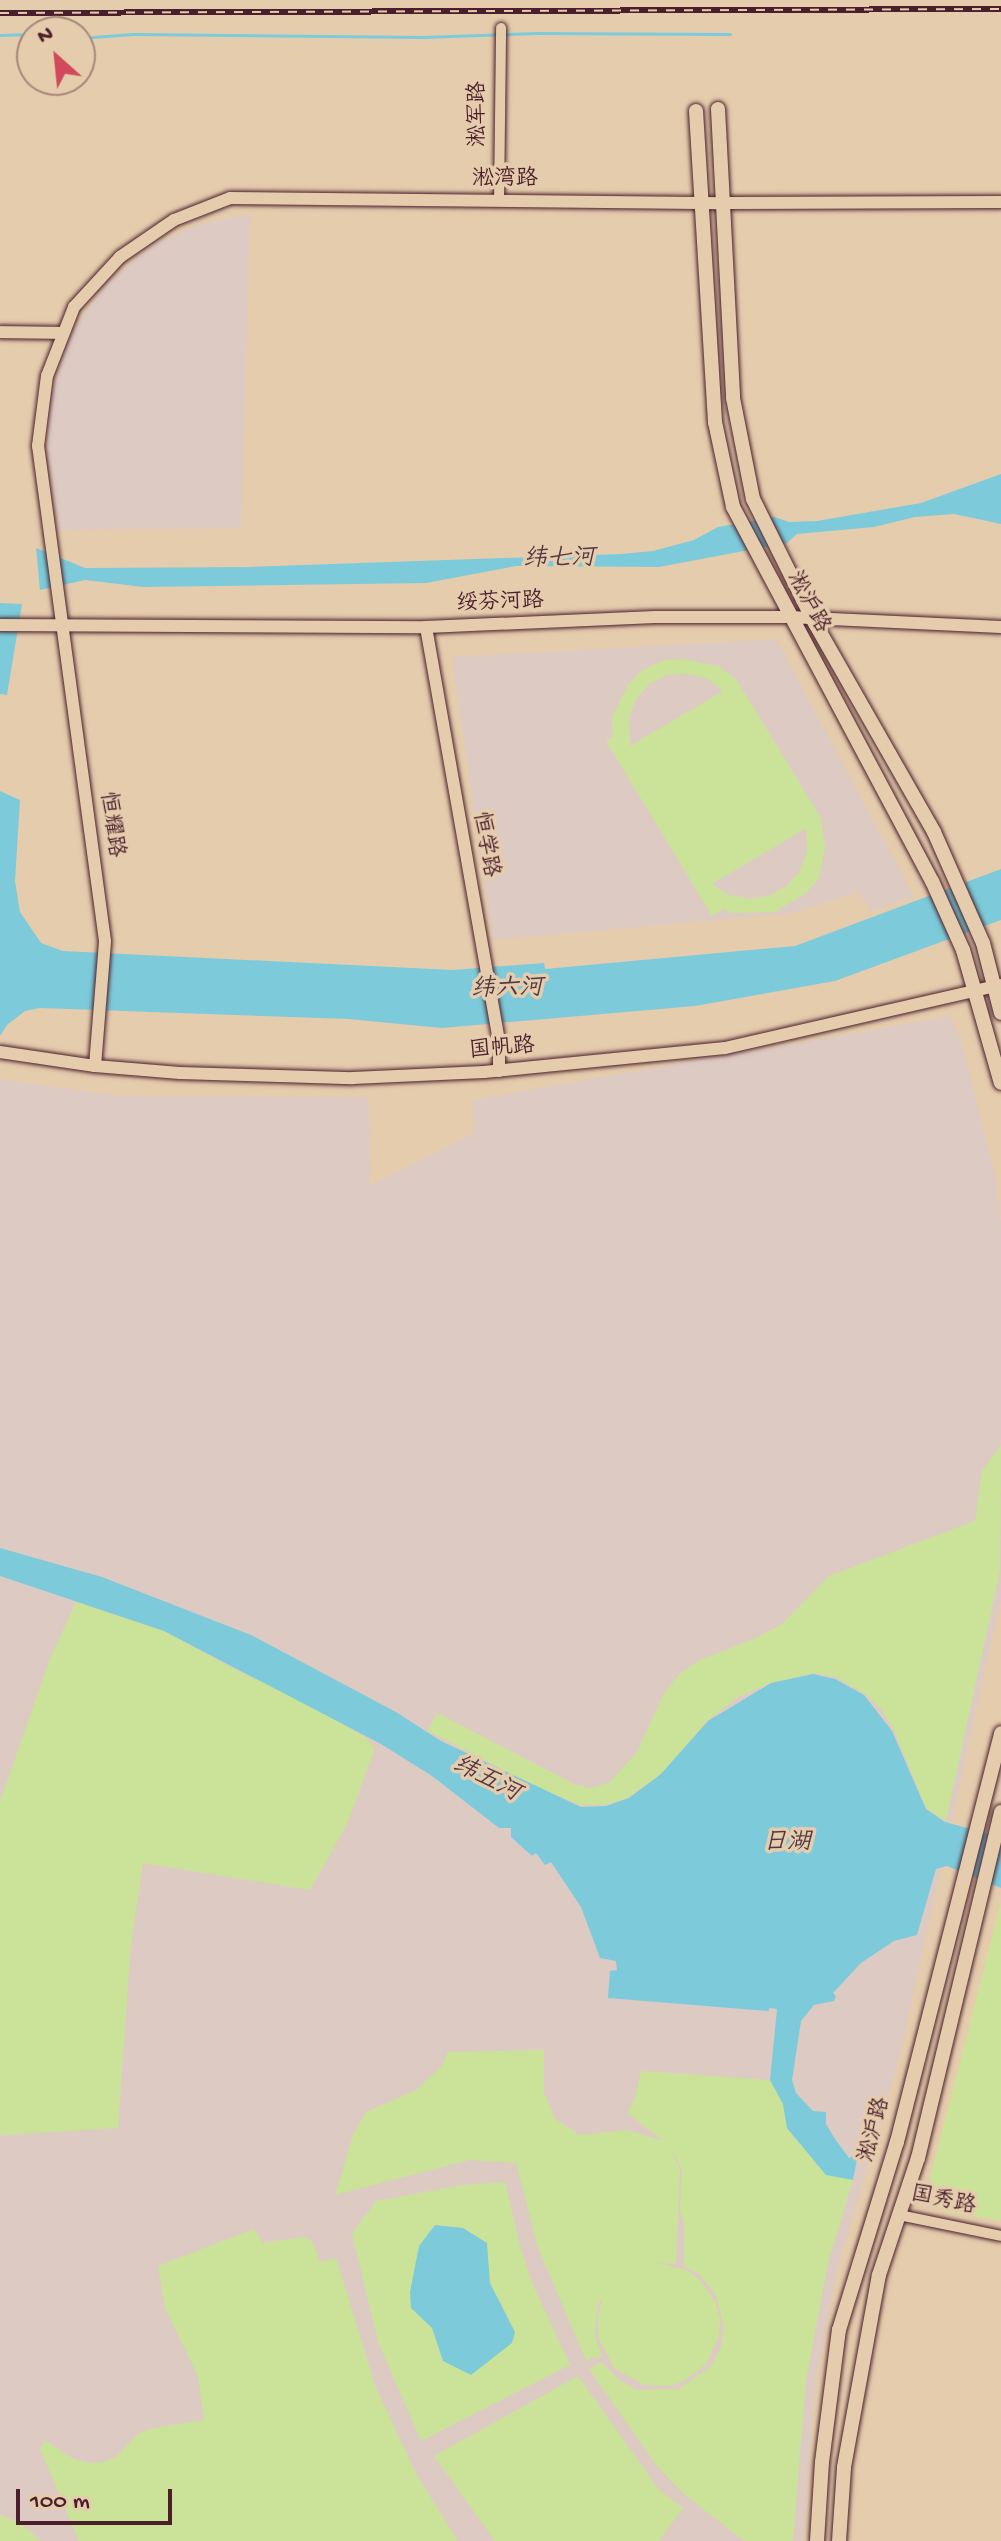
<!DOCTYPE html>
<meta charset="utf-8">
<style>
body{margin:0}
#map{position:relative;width:1001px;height:2541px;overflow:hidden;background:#e5ccad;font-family:"Gochi Hand","LXGW WenKai TC",sans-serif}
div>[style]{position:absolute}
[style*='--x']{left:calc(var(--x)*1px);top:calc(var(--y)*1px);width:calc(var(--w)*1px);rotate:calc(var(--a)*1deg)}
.built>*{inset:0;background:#ddcac3}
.green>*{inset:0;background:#cae399}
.water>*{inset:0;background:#7dcbda}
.stream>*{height:3px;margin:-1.5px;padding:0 1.5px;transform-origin:1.5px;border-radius:1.5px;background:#7dcbda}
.roads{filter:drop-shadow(0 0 2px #4a1f2b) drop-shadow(0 0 2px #4a1f2b)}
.minor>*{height:10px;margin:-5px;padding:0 5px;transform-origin:5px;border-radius:5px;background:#e5ccad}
.tertiary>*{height:12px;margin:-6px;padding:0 6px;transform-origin:6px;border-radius:6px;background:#e5ccad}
.secondary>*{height:14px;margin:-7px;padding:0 7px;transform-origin:7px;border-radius:7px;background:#e5ccad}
.rail>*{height:6px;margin-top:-3px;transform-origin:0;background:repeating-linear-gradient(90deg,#e5ccad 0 9px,#4a1f2b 0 18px);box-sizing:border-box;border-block:2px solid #4a1f2b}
span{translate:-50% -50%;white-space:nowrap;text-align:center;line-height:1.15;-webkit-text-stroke:7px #e5ccad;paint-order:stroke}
.street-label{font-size:22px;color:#4a1f2b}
.water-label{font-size:24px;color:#523945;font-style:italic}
.north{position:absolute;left:16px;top:16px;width:80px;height:80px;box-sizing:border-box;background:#e5ccad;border:2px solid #a78779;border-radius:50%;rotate:333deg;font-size:22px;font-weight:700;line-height:32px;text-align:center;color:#4a1f2b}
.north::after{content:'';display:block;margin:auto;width:28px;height:36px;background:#d1495b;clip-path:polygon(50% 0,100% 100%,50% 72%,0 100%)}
.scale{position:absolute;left:16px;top:2489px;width:156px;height:36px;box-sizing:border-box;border:4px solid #4a1f2b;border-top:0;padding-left:10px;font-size:24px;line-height:28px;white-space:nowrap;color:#4a1f2b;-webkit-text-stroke:6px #e5ccad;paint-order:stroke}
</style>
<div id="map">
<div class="built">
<div style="clip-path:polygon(250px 214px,241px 528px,58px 530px,48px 451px,49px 418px,54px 386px,71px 333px,108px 282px,159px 242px,201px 224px)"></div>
<div style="clip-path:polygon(776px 639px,914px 897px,871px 911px,858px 892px,794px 913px,493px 940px,452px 657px)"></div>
<div style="clip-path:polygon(951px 1016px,963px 1047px,995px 1177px,1001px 1226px,1001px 1599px,898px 2062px,838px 2266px,815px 2381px,803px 2541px,0 2541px,0 1079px,120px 1096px,369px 1097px,370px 1185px,474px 1133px,473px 1100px)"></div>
</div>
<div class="green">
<div style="clip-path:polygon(evenodd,685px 659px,720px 667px,736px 679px,821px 818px,825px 847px,819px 878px,806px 893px,775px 912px,733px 913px,724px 909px,712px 916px,606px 741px,613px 737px,612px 717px,629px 683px,643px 670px,664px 660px,685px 659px,687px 674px,708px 679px,723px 691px,630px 746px,629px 716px,637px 698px,649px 684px,666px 675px,687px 674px,685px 659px,806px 828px,807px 852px,800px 871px,787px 886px,769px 896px,751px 899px,729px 895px,712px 884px,806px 828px)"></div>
<div style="clip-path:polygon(1001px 1445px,1000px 1571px,946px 1821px,926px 1808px,894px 1730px,881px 1709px,865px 1694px,836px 1677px,814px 1673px,771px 1683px,738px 1697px,708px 1720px,661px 1774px,627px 1798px,605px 1805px,581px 1805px,544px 1791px,428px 1731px,437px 1713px,576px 1785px,590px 1788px,609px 1783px,637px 1752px,664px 1693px,680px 1673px,702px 1659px,754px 1639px,782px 1624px,829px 1576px,975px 1521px,982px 1471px)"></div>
<div style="clip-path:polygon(76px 1602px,164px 1631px,240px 1672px,304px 1701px,366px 1738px,375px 1749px,347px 1824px,310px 1890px,143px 1863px,131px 1944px,118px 2128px,0 2135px,0 1802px,49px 1661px)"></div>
<div style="clip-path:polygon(1001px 1902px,1001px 2220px,945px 2212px,933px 2199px,930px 2179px)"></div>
<div style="clip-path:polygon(544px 2050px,544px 2092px,555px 2119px,580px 2135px,626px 2130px,664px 2141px,627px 2113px,635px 2099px,641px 2071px,770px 2080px,783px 2104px,787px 2128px,794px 2138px,809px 2151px,816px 2165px,853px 2180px,828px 2263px,806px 2381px,793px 2541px,744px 2541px,684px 2494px,657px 2466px,589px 2369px,601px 2362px,619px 2380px,637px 2390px,679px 2389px,711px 2366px,721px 2347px,724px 2328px,716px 2295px,699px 2274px,684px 2266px,684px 2223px,680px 2211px,682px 2170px,670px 2145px,680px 2171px,676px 2264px,655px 2262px,686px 2270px,700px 2280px,715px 2301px,720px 2319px,719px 2336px,706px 2364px,686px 2380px,670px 2386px,644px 2385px,614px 2368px,598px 2337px,598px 2316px,603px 2297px,597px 2306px,595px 2336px,602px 2356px,586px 2360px,538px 2248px,516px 2163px,470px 2160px,335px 2195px,353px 2135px,366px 2112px,416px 2090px,442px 2066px,448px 2052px)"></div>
<div style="clip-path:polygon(505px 2182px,520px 2246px,533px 2285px,570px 2365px,421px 2441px,379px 2344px,352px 2234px,376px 2201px,463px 2185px)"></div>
<div style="clip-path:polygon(254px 2229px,263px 2243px,303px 2237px,312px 2240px,320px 2262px,336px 2258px,376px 2388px,416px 2474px,458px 2541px,79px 2541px,40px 2449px,44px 2440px,72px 2458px,89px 2463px,104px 2462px,117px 2456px,137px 2435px,148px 2429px,204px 2420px,198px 2376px,165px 2308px,158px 2266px)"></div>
<div style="clip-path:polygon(578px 2376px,659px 2490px,683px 2508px,659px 2541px,495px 2541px,434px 2456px)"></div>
<div style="clip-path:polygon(0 2515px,19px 2522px,41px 2541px,0 2541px)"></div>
</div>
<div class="water">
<div style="clip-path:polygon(1001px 474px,1001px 524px,954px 514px,915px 517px,874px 527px,797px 534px,787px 543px,659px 567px,516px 566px,426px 583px,143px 587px,85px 580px,40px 590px,36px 548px,85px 568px,248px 567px,621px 554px,653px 551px,694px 540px,718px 527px,775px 517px,789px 522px,817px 521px,921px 503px)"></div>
<div style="clip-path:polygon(0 603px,22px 604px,7px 695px,0 694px)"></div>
<div style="clip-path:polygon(0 791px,20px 800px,15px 881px,20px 912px,41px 943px,63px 951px,453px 970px,544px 963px,545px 969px,795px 946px,1001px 869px,1001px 920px,835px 981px,695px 1006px,442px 1028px,348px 1019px,40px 1008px,25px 1011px,7px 1025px,0 1036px)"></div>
<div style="clip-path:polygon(0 1548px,102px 1577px,251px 1635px,396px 1712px,441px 1741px,581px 1807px,606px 1806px,629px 1798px,661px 1774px,708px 1721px,771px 1683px,813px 1674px,835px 1679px,864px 1695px,892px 1731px,926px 1809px,945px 1822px,1001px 1837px,1001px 1888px,947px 1866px,936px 1869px,917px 1935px,894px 1941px,861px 1963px,833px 1993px,836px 1996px,834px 2001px,814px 2005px,801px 2021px,792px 2080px,796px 2093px,813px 2111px,826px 2112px,826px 2124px,835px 2139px,849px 2158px,854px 2155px,857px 2159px,853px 2180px,826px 2175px,787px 2128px,783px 2104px,770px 2080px,777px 2009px,770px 2008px,768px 2011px,608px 1998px,610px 1971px,617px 1970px,616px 1961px,600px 1958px,581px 1907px,551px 1862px,545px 1865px,536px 1853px,532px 1856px,511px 1837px,511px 1828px,499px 1828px,432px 1776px,381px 1744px,164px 1631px,0 1576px)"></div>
<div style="clip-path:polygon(435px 2225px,463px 2228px,487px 2243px,490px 2283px,515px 2332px,512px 2343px,471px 2375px,443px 2361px,432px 2328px,411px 2308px,410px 2292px,419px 2246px)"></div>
</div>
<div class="stream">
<div style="--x:0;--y:35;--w:32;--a:-2"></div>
<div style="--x:80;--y:38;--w:53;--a:-4.3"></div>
<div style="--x:133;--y:34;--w:290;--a:0.6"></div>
<div style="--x:423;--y:37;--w:115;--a:-2"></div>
<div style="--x:538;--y:33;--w:192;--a:0.3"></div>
</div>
<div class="roads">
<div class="minor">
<div style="--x:499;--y:201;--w:173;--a:-89.3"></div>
<div style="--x:899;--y:2215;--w:104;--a:11.6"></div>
</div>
<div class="tertiary">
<div style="--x:0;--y:332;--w:63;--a:0.9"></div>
<div style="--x:0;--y:625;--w:426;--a:0.3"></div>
<div style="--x:426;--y:627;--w:229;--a:-2.5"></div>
<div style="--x:655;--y:617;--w:134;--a:0"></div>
<div style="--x:789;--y:617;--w:212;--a:2.7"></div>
<div style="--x:426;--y:627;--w:422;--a:80"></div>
<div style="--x:499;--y:1043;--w:28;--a:90"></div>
<div style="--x:0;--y:1052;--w:96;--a:8.4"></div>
<div style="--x:95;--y:1066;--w:85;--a:4.7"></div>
<div style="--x:180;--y:1073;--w:173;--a:1.7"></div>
<div style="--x:353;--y:1078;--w:131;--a:-2.6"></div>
<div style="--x:484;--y:1072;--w:242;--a:-5.7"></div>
<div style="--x:725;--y:1048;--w:283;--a:-12.9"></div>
<div style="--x:95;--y:1066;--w:125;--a:-85.4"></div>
<div style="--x:105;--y:941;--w:500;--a:-97.7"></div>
<div style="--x:38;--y:446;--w:71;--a:-82.7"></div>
<div style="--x:47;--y:376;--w:74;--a:-68.6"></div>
<div style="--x:74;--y:307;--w:68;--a:-47.4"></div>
<div style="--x:120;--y:257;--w:65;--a:-34.4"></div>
<div style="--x:174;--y:220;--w:60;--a:-21.4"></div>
<div style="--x:230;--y:198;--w:493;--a:0.6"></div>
<div style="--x:723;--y:203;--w:278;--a:-0.2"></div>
</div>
<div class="secondary">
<div style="--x:718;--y:109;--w:289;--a:87"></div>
<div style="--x:733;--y:398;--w:103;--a:78.8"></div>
<div style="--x:753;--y:499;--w:133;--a:63.6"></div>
<div style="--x:812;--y:618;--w:246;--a:60.3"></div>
<div style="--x:934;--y:832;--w:121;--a:66.2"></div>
<div style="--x:983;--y:943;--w:72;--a:75.6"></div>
<div style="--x:696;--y:111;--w:312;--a:86.5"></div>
<div style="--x:715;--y:422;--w:87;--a:78"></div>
<div style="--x:733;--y:507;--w:424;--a:62"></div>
<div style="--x:932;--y:881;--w:76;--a:65.8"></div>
<div style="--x:963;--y:950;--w:138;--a:74.1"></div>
<div style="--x:817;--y:2541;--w:79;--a:-86.4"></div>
<div style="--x:822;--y:2462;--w:133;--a:-82.7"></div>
<div style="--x:839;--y:2330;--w:197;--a:-72.9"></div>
<div style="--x:897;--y:2142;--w:422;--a:-75.7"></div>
<div style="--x:839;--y:2541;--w:74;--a:-86.1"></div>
<div style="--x:844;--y:2467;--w:195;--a:-79.7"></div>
<div style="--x:879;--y:2275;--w:123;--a:-71.6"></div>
<div style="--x:918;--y:2158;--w:356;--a:-76.5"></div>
</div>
</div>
<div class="rail">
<div style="--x:0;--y:13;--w:1001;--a:-0.23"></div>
</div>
<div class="street-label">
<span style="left:480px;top:114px;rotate:-90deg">淞军路</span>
<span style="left:505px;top:181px">淞湾路</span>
<span style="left:807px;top:603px;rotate:62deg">淞沪路</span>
<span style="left:500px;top:604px;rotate:-2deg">绥芬河路</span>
<span style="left:110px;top:825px;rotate:82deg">恒耀路</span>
<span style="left:484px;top:845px;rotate:80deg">恒学路</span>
<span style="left:502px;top:1050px;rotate:-5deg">国帆路</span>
<span style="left:876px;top:2130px;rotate:-75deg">淞沪路</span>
<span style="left:943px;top:2202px;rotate:12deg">国秀路</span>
</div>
<div class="water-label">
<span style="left:559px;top:560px;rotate:-1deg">纬七河</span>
<span style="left:507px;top:990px;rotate:-1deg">纬六河</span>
<span style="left:486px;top:1780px;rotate:27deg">纬五河</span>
<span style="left:787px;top:1844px">日湖</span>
</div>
<div class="north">N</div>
<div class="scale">100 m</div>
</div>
